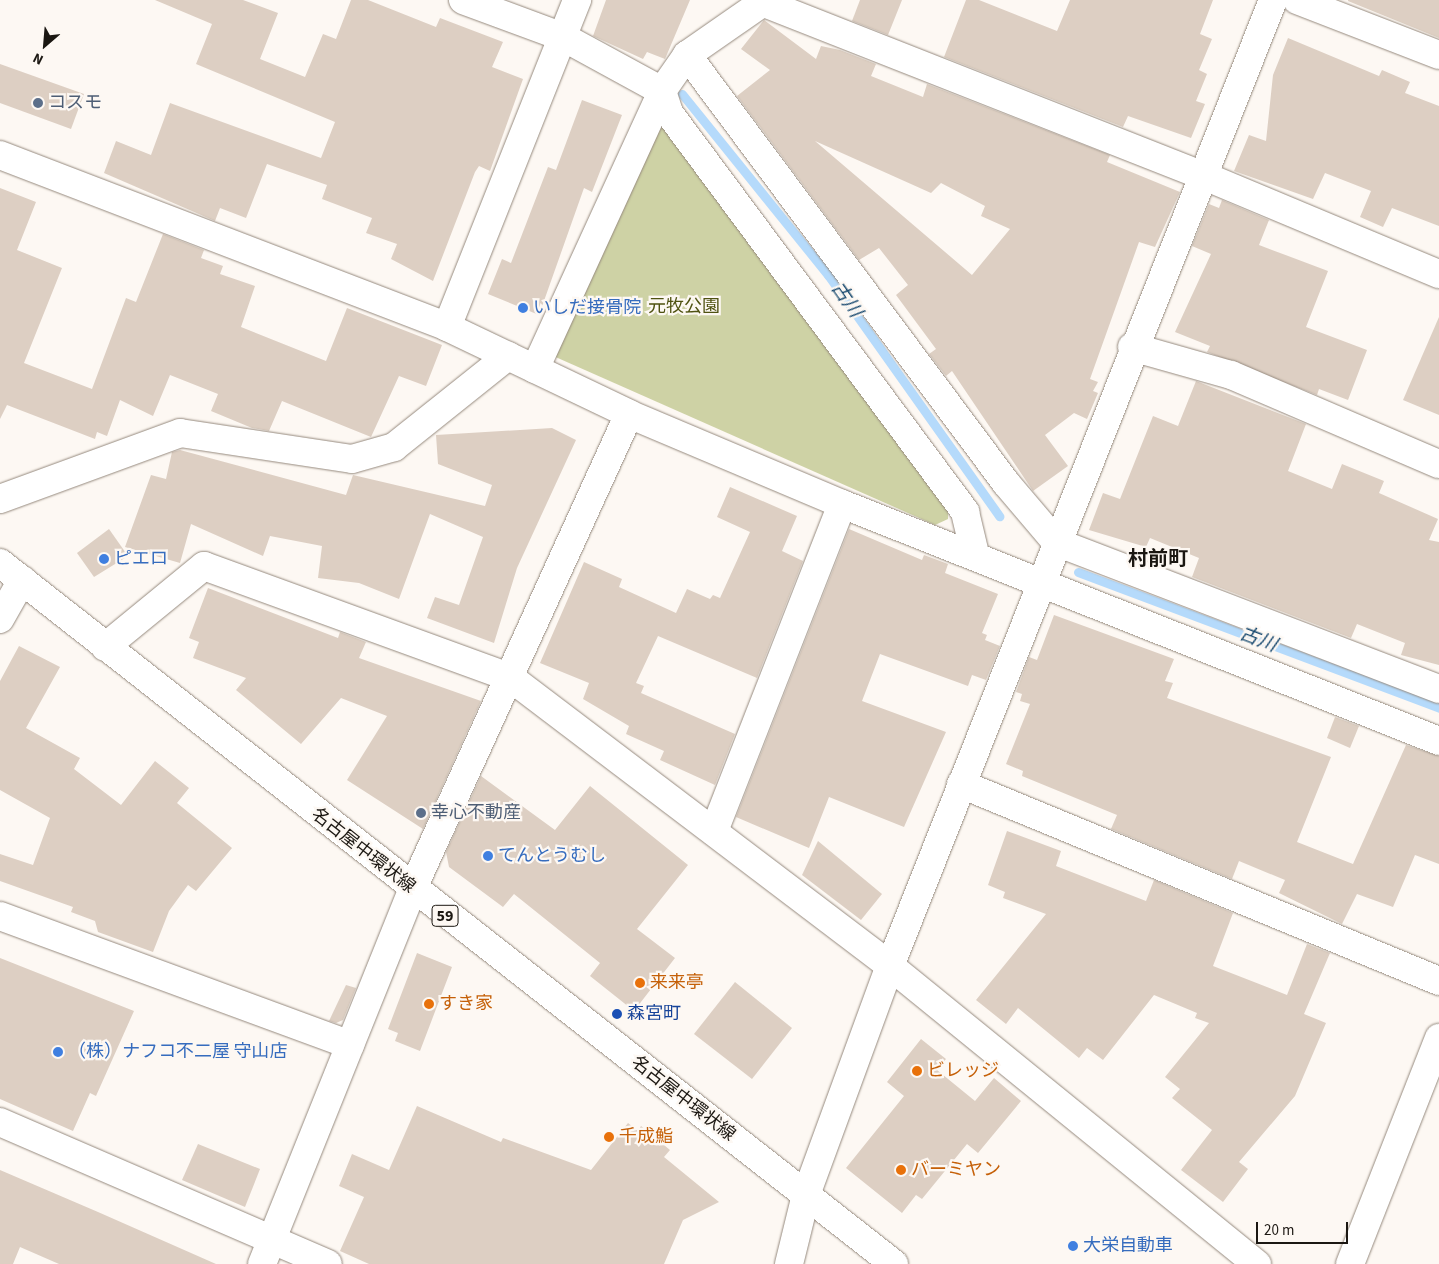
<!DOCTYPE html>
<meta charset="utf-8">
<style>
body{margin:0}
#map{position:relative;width:1439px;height:1264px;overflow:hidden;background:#fdf8f3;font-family:"Source Sans 3","Noto Sans JP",sans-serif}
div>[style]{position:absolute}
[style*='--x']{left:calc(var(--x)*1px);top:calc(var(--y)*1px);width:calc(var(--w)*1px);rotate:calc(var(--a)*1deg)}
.green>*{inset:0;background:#ced2a5}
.stream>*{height:9px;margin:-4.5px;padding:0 4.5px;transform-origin:4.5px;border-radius:4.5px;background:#b5dafb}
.building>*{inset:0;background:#ddcfc3}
.roads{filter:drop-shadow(0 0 1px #95897d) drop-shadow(0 0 1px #95897d)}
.minor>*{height:28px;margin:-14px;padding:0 14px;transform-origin:14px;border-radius:14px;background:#fff}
.primary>*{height:28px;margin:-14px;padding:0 14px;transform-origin:14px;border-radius:14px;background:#fff}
.dots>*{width:14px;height:14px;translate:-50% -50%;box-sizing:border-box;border:2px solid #fdf8f3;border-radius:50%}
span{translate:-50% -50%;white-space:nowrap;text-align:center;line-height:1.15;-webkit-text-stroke:4.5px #fdf8f3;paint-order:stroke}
.shield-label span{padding:1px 4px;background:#fdf8f3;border:1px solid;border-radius:4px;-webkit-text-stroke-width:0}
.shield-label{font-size:16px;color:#1b1712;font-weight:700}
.service-label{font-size:18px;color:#4e5e75}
.left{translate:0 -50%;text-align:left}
.park-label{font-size:18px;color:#4f5211}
.shop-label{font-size:18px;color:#366cbe}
.street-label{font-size:18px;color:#1b1712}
.food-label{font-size:18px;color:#c56008}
.transit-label{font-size:18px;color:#164399}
.water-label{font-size:19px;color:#15476e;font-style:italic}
.quarter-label{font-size:20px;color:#1b1712;font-weight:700}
.north{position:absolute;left:20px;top:20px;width:50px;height:50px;-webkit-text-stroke:4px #fdf8f3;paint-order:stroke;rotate:207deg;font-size:14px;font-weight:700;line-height:20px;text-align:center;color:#1b1712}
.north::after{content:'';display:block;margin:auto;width:18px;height:22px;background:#1b1712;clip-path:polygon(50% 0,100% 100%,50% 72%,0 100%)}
.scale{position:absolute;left:1256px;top:1222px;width:92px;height:22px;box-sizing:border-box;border:2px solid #1b1712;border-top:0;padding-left:6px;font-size:15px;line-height:18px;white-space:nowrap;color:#1b1712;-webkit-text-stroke:4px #fdf8f3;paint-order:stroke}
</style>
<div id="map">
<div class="green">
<div style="clip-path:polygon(660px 121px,948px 502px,948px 519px,935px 525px,551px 355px)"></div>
</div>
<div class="stream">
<div style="--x:682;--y:94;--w:233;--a:51.1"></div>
<div style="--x:828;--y:275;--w:296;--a:54.6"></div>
<div style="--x:1078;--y:572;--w:386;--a:20.6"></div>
</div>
<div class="building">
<div style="clip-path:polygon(155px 0,243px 0,278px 13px,260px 59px,305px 77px,323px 34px,336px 39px,351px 0,368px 0,436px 27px,440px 18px,503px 42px,492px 67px,523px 79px,490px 171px,479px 166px,475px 172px,433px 281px,391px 259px,397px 244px,366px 233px,372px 218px,322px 199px,327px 185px,267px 164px,246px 218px,220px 208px,215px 221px,104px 173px,116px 141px,151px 155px,170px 103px,321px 158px,335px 122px,196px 64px,212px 24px)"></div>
<div style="clip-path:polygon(606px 0,690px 0,665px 59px,647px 52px,643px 59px,593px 36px)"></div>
<div style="clip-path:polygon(860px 0,902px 0,888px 35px,852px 21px)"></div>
<div style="clip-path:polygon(966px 0,979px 0,1057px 31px,1070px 0,1213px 0,1200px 34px,1212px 39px,1199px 70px,1207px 74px,1196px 101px,1205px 104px,1191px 138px,1128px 116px,1123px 127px,944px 57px)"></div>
<div style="clip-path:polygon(1348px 0,1439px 0,1439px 38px,1348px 1px)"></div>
<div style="clip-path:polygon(evenodd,764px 20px,816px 59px,821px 46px,840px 50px,876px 64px,871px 76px,923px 97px,927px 84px,1110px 155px,1107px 162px,1180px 192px,1155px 247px,1139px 242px,1090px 379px,1098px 382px,1093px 391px,1098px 393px,1087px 419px,1074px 413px,1045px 435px,1068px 466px,1033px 491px,952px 371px,946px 376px,929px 354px,936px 349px,896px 295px,908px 285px,879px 248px,859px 260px,737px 96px,770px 70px,741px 49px,764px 20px,815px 141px,931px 193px,941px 183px,985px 206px,981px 216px,1010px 229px,972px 275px,815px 141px)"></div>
<div style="clip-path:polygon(1288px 38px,1379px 76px,1382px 70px,1410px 82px,1405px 93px,1439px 106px,1439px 226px,1392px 208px,1383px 227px,1360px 217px,1371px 191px,1325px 173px,1313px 199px,1234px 171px,1249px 135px,1266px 141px,1273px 75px)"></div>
<div style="clip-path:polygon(0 64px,84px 94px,71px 129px,0 103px)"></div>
<div style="clip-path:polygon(582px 100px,622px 115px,592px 192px,584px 188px,539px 315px,488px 294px,502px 259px,511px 263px,548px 167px,556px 170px)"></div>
<div style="clip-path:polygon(0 188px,36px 202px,17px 250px,62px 268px,24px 363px,92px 389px,126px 298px,136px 302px,163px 234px,204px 250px,201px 258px,223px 266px,220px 274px,255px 286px,241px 327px,326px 361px,347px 308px,442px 345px,426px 386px,399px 376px,371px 437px,282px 401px,269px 431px,252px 428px,211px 411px,218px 394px,170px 375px,153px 416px,120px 400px,107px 436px,97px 432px,95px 439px,7px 405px,0 419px)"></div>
<div style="clip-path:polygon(1222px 200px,1269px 220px,1259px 245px,1328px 271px,1306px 327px,1367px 350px,1348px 400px,1319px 389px,1317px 395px,1207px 352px,1210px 346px,1175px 332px,1211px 254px,1192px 246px,1209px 204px,1219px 208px)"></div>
<div style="clip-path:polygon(1439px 317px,1439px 415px,1403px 400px)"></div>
<div style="clip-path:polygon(1196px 381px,1306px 424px,1288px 471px,1332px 489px,1342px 464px,1384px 481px,1379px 493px,1438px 519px,1429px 540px,1439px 542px,1439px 665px,1401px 655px,1405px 643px,1357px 624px,1351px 638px,1192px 577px,1199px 558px,1150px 538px,1146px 547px,1089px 530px,1103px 493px,1120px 499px,1153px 416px,1178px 426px)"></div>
<div style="clip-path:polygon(552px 428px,576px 440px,517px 568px,494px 643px,427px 618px,435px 597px,459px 605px,483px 537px,430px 514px,399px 599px,359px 583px,318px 578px,322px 546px,270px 536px,263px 556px,191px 524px,180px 563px,125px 547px,151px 475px,166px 479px,172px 452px,180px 450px,346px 495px,353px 475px,485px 506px,492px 485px,438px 464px,436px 435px)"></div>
<div style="clip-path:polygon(730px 487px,797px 516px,782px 551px,803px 561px,757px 678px,658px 636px,636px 683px,644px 686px,641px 693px,735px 734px,715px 785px,660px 760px,664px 751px,626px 734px,629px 726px,583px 699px,589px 683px,540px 663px,584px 562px,622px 579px,619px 587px,676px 613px,687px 589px,710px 599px,713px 595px,720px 598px,750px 532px,717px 517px)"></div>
<div style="clip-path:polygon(109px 529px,128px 556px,94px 577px,77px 553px)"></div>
<div style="clip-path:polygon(849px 529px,922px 560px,924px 555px,948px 564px,945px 573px,998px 594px,982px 633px,987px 635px,985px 640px,1000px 646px,986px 680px,972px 675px,968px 686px,880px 654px,862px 701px,946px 732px,904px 827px,829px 797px,809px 848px,736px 817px)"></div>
<div style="clip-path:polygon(208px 588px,338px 638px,340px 632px,366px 642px,359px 658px,481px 701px,423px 829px,347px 780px,387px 716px,341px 698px,301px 744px,236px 690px,246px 678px,193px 658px,199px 642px,189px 638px)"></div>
<div style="clip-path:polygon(1054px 615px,1174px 659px,1165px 681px,1173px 683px,1167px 698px,1331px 757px,1297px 842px,1353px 864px,1406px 745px,1439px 756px,1439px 864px,1415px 855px,1393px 907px,1357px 894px,1342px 924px,1279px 893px,1285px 880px,1239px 861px,1232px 879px,1111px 829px,1117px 815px,1022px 776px,1023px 771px,1006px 764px,1030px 704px,1020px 701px,1022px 694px,1016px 692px,1029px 657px,1037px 660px)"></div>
<div style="clip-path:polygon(19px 646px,60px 667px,26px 728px,80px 758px,74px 769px,121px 805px,155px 761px,189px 788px,177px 803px,232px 848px,196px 891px,188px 885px,169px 911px,153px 952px,98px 932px,95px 921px,71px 912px,73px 907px,0 881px,0 854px,33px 865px,50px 818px,0 790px,0 681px)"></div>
<div style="clip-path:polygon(1335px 717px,1359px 726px,1350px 748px,1327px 738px)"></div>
<div style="clip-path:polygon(481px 776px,555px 830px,590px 786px,688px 865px,637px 929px,675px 958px,634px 1011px,590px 976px,600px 963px,514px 894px,503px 907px,449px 867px,446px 852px)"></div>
<div style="clip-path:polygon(1007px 831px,1061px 851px,1056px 866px,1146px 901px,1154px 880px,1233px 913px,1213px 966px,1287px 995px,1307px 944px,1330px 953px,1304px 1014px,1326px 1023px,1295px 1096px,1239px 1162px,1248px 1169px,1223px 1202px,1181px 1170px,1212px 1130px,1172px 1098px,1180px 1089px,1165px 1077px,1209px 1023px,1195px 1018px,1197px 1013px,1154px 995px,1103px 1060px,1087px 1048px,1079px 1058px,1018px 1008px,1006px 1024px,976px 1000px,1046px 914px,1003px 898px,1005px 892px,988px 885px)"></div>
<div style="clip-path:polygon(818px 841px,882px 894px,861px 920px,802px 875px)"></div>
<div style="clip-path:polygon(417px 953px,452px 967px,420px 1051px,395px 1041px,398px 1033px,388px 1029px)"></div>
<div style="clip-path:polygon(0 958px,134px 1011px,96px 1096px,90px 1093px,73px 1131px,0 1099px)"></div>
<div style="clip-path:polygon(735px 982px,792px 1028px,752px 1079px,694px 1034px)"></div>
<div style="clip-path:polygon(346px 985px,356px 988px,343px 1020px,336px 1023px,329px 1021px)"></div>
<div style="clip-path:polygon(921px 1039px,946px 1059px,937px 1070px,975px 1101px,994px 1078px,1021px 1101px,978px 1153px,967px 1144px,922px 1199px,916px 1195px,902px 1213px,846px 1168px,904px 1096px,887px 1082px)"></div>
<div style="clip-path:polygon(417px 1106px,501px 1142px,503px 1138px,591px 1170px,628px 1123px,638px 1131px,641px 1126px,670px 1150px,664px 1157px,719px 1202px,683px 1220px,664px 1264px,369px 1264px,340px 1251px,364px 1197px,339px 1186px,352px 1154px,389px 1170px)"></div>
<div style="clip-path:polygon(198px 1144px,260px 1169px,245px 1207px,182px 1180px)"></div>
<div style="clip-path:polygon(0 1170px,98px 1212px,216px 1264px,59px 1264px,20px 1247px,13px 1264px,0 1264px)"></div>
</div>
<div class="roads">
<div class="minor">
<div style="--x:463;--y:0;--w:107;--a:20.3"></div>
<div style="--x:563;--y:37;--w:113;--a:28.6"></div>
<div style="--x:662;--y:91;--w:23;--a:72"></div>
<div style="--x:669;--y:113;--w:497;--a:53.4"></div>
<div style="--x:965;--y:512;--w:43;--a:76.6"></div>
<div style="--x:1297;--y:0;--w:152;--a:21.2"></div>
<div style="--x:762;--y:2;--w:473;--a:21.5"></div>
<div style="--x:1202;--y:175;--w:257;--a:22.7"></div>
<div style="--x:687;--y:55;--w:534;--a:53.3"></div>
<div style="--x:1006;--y:483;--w:77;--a:49.7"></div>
<div style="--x:1056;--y:542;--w:410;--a:21"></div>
<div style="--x:0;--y:155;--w:479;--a:21"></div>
<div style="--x:447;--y:327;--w:202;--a:25.5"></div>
<div style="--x:629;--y:414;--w:231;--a:22.9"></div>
<div style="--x:842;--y:504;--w:642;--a:21.65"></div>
<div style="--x:447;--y:327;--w:352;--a:-68.3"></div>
<div style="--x:1132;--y:347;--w:103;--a:15.8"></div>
<div style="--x:1231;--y:375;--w:226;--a:23.2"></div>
<div style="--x:535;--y:369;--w:306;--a:-65.4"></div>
<div style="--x:662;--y:91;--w:44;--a:-55.2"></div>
<div style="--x:687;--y:55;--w:96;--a:-34.8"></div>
<div style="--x:0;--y:499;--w:192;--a:-20.1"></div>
<div style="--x:180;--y:433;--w:174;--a:8.6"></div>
<div style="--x:352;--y:459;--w:44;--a:-15.9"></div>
<div style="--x:394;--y:447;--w:146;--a:-38.6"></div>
<div style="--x:0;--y:619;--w:45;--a:-60.6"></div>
<div style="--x:105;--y:647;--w:128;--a:-39.3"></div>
<div style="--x:204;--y:566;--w:327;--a:20"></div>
<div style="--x:511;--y:678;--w:476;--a:37.2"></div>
<div style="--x:890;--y:966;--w:473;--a:39.1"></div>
<div style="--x:961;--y:784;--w:517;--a:22.4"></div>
<div style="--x:714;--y:831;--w:351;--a:-68.6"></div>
<div style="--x:0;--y:916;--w:373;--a:20.2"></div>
<div style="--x:0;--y:1122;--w:357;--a:23.4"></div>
<div style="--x:262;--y:1264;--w:403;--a:-68.1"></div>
<div style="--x:412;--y:890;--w:523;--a:-65.49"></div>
<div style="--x:789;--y:1264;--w:71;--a:-76.2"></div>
<div style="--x:806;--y:1195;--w:244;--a:-69.9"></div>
<div style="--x:890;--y:966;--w:1039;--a:-68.37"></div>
<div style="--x:1350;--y:1264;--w:243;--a:-68.5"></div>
</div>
<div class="primary">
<div style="--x:0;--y:563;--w:1136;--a:38.1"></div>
</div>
</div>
<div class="dots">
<div style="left:38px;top:103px;background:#5c6f8a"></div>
<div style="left:523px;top:308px;background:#3f7fe0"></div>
<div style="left:104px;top:559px;background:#3f7fe0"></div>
<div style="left:421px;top:813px;background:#5c6f8a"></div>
<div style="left:488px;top:856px;background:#3f7fe0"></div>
<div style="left:640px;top:983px;background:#e8710a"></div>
<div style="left:429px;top:1004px;background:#e8710a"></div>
<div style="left:617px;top:1014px;background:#1a4fb4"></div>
<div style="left:58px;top:1052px;background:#3f7fe0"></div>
<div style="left:917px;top:1071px;background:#e8710a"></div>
<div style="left:609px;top:1137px;background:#e8710a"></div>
<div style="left:901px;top:1170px;background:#e8710a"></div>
<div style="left:1073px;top:1246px;background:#3f7fe0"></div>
</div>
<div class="shield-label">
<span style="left:445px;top:916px">59</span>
</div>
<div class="service-label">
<span class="left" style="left:48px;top:103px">コスモ</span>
<span class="left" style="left:431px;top:813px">幸心不動産</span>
</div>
<div class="park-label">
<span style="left:684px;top:307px">元牧公園</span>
</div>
<div class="shop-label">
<span class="left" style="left:533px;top:308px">いしだ接骨院</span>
<span class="left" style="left:114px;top:559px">ピエロ</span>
<span class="left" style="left:498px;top:856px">てんとうむし</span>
<span class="left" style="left:68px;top:1052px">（株）ナフコ不二屋 守山店</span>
<span class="left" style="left:1083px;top:1246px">大栄自動車</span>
</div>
<div class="street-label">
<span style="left:363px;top:851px;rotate:38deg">名古屋中環状線</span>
<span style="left:683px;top:1099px;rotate:38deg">名古屋中環状線</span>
</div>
<div class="food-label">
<span class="left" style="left:650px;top:983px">来来亭</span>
<span class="left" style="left:439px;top:1004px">すき家</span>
<span class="left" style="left:927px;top:1071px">ビレッジ</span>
<span class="left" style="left:619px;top:1137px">千成鮨</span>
<span class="left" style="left:911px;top:1170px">バーミヤン</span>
</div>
<div class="transit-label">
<span class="left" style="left:627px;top:1014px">森宮町</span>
</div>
<div class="water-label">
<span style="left:846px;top:300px;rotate:55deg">古川</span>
<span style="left:1258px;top:640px;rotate:21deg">古川</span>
</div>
<div class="quarter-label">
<span style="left:1158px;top:559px">村前町</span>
</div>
<div class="north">N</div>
<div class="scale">20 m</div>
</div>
